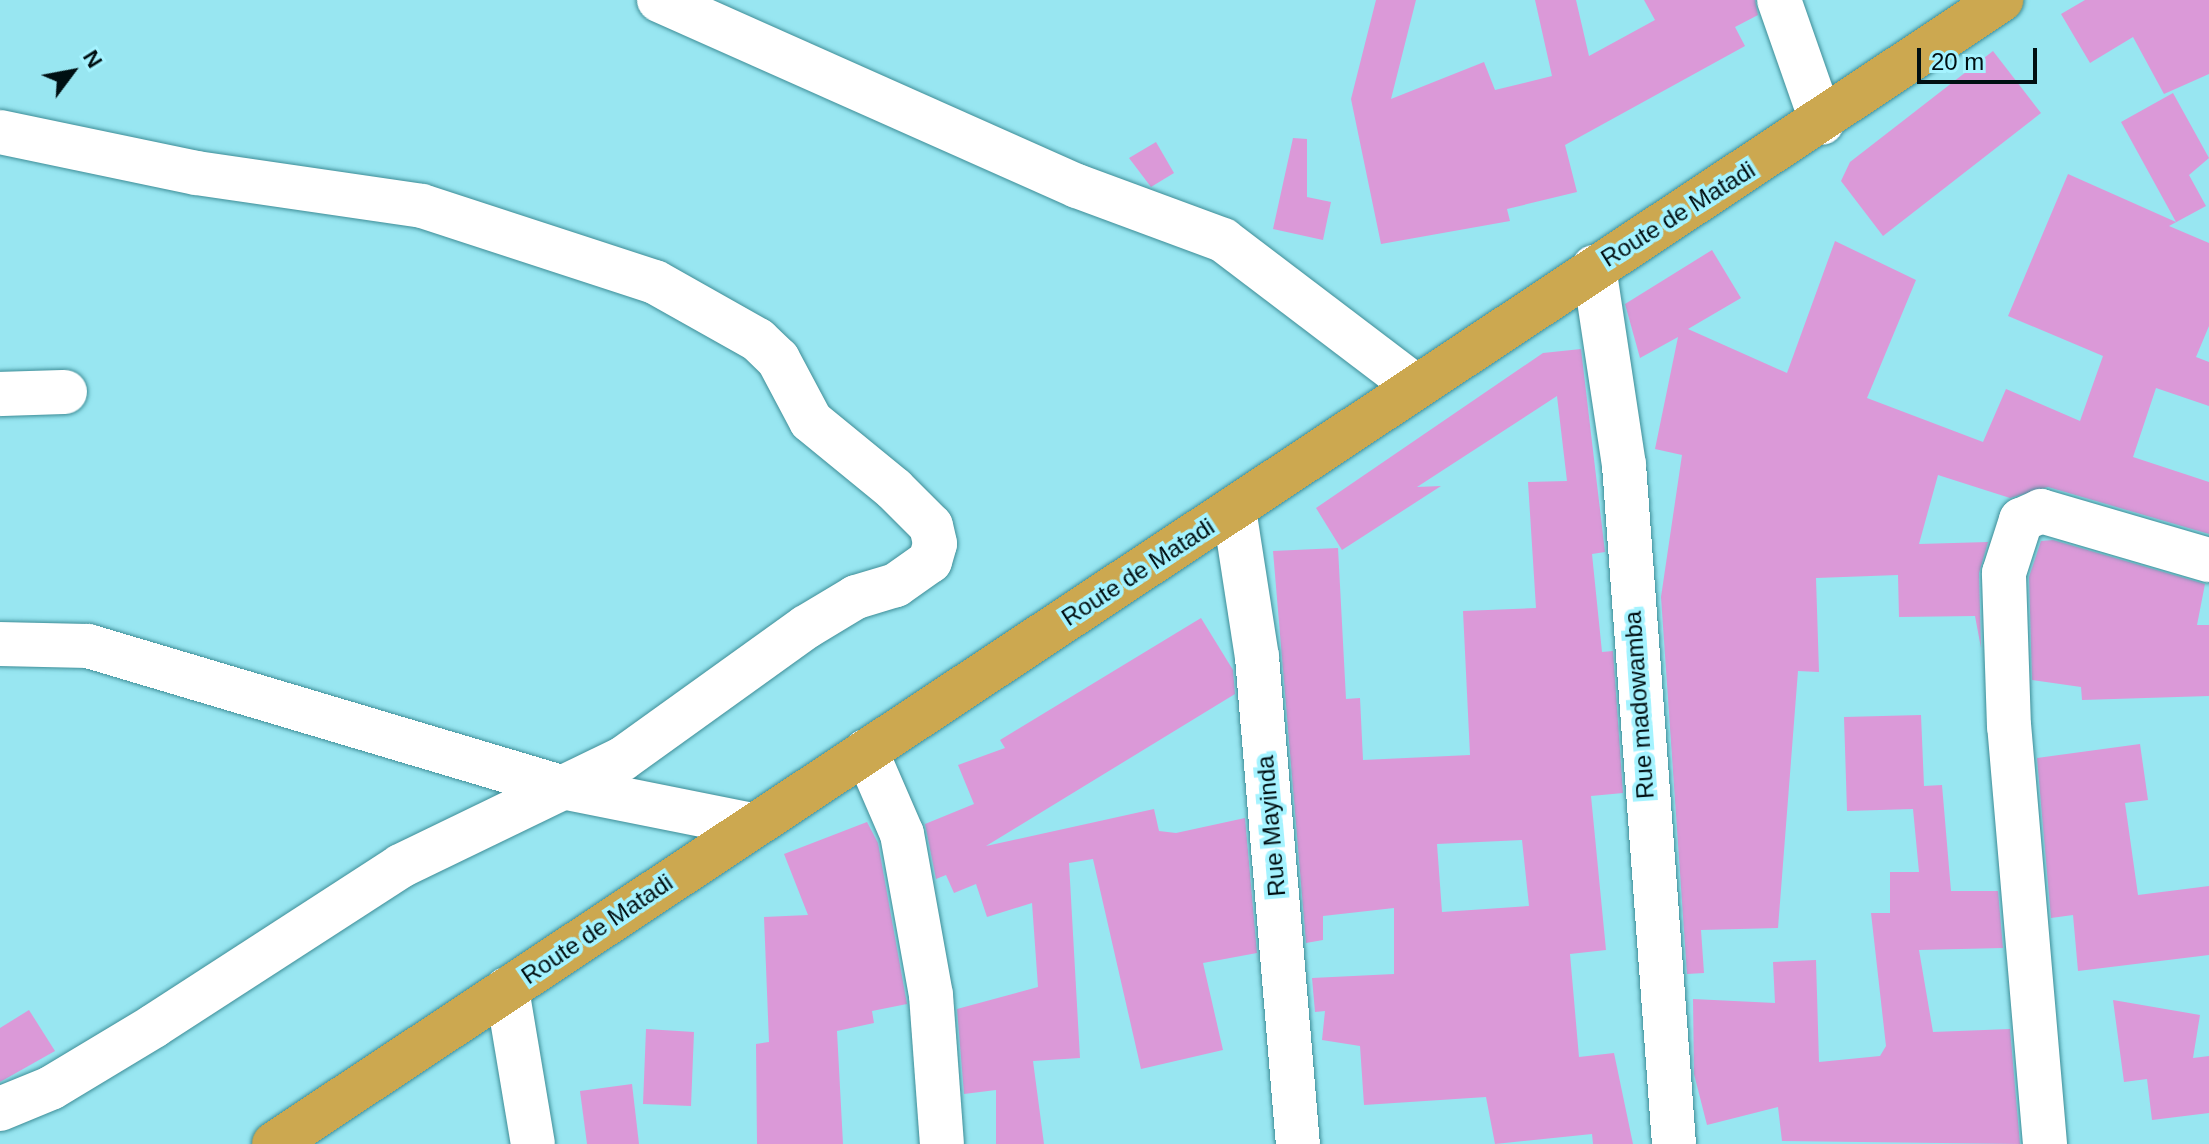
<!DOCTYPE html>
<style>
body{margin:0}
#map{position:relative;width:2209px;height:1144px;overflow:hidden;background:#98e6f1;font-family:Arial,sans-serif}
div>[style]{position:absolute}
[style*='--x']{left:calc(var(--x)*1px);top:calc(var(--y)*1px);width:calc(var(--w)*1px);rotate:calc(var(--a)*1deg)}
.building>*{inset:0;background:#db99d8}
.roads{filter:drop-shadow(0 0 2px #3e8d97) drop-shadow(0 0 2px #3e8d97)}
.street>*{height:44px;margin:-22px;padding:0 22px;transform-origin:22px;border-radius:22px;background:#fff}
.highway>*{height:44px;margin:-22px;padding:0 22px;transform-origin:22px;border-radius:22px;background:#cca850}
span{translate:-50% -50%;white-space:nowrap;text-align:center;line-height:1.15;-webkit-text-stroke:8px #a5f3ff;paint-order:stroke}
.street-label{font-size:24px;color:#000f12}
.north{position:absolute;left:32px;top:32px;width:80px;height:80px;-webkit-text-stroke:6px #a5f3ff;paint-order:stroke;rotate:58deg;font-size:22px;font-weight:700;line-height:32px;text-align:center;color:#000f12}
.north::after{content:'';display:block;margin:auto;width:28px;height:36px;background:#000f12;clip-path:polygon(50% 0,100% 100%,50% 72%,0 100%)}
.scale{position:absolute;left:1917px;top:48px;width:120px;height:36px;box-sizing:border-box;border:4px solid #000f12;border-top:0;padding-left:10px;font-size:24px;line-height:28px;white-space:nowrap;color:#000f12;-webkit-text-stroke:6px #a5f3ff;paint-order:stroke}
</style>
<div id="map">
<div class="building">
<div style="clip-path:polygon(1376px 0,1416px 0,1391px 99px,1484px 62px,1495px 90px,1552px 76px,1535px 0,1576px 0,1589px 56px,1655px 20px,1644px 0,1755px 0,1758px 15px,1735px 27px,1745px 46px,1565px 145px,1577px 192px,1507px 209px,1510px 221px,1381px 244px,1351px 99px)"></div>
<div style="clip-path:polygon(2085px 0,2209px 0,2209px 74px,2164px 94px,2133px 37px,2090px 63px,2061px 14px)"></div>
<div style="clip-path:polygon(1993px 51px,2041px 113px,1883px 236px,1841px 181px,1850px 162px)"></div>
<div style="clip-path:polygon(2173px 93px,2209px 158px,2189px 175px,2206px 206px,2169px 226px,2209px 243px,2209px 326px,2196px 357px,2209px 362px,2209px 406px,2156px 388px,2133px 457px,2209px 482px,2209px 534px,2048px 487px,2010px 498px,1938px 475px,1919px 544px,1988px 542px,1979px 573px,1981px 648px,1975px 616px,1899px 617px,1898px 575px,1816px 578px,1819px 672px,1798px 671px,1778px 928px,1701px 930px,1704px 973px,1687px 974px,1661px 597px,1682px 455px,1655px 449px,1678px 337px,1640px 358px,1625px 304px,1712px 250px,1741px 298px,1688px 329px,1787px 373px,1835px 241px,1916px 280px,1867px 398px,1983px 442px,2006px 389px,2080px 421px,2103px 356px,2008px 316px,2068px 174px,2176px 222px,2121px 122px)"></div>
<div style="clip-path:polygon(1293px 138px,1307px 139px,1307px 197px,1331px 202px,1323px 240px,1273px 229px)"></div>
<div style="clip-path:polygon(1156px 142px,1174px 173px,1151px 187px,1129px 158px)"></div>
<div style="clip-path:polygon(evenodd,1581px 349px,1605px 552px,1592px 554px,1602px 652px,1613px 651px,1623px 793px,1591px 796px,1606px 950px,1570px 954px,1579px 1057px,1614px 1053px,1633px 1144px,1593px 1144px,1592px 1134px,1495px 1144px,1486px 1097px,1364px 1105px,1360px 1046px,1322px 1040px,1325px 1011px,1315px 1012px,1312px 978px,1394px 974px,1394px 908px,1323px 916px,1323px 940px,1306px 943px,1273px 551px,1338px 548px,1346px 699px,1360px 698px,1363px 760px,1470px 755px,1463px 611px,1536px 608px,1528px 482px,1567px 481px,1557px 396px,1417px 487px,1441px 486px,1342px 550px,1316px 508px,1543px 353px,1581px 349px,1522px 840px,1529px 906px,1442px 912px,1437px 844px,1522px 840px)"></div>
<div style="clip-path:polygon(2053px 540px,2205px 584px,2197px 625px,2209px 625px,2209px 696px,2082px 700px,2081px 687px,2032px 680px,2029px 577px,2041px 541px)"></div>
<div style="clip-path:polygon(1201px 618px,1233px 670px,1235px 694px,986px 846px,1154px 809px,1159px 831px,1176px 833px,1245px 818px,1257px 953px,1203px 963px,1223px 1050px,1141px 1069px,1093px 859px,1069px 863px,1080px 1058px,1033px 1061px,1044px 1144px,996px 1144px,996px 1090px,964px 1094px,957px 1009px,1038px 987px,1032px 903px,987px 917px,976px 884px,954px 893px,946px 875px,936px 879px,925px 824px,974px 804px,958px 765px,1005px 748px,1000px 740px)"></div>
<div style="clip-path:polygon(1921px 715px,1924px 786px,1942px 785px,1951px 891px,1998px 891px,2003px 948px,1919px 950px,1933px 1032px,2010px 1029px,2020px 1144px,1782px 1141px,1778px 1107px,1707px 1125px,1694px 1074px,1693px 999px,1775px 1003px,1773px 962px,1816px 960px,1819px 1062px,1880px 1056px,1886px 1046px,1871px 913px,1890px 913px,1890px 872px,1919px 872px,1913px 809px,1847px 811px,1844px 717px)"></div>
<div style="clip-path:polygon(2140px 744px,2148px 800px,2125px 803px,2138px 895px,2209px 886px,2209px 955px,2078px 971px,2073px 915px,2051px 918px,2037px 758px)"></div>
<div style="clip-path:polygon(867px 822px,878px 843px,907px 1004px,872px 1011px,874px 1023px,837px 1031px,843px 1144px,757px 1144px,756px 1044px,769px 1042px,764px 917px,808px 915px,784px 854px)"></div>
<div style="clip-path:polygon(2113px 1000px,2200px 1015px,2193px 1058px,2209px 1056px,2209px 1113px,2152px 1120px,2147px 1079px,2124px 1082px)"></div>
<div style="clip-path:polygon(29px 1010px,55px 1051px,0 1082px,0 1028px)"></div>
<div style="clip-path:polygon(646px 1029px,694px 1032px,691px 1106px,643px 1104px)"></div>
<div style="clip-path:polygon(632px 1084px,639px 1144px,587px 1144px,580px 1091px)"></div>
</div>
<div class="roads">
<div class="street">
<div style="--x:659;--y:0;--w:458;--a:24"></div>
<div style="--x:1077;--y:186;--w:156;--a:20.3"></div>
<div style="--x:1223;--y:240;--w:240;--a:37.2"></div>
<div style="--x:1779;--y:0;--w:130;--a:70.7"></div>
<div style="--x:0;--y:132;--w:200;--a:11.8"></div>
<div style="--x:196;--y:173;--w:228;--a:8.3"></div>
<div style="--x:422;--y:206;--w:245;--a:18.1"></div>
<div style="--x:655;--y:282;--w:118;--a:29.4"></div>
<div style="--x:758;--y:340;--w:28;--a:44"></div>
<div style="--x:778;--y:359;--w:70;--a:62"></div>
<div style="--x:811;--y:421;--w:107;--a:39.3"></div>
<div style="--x:894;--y:489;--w:52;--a:45"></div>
<div style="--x:931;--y:526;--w:18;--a:77"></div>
<div style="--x:935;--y:544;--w:18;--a:106"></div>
<div style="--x:930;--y:561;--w:42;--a:144.8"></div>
<div style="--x:896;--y:585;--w:42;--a:163.3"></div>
<div style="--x:856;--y:597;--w:58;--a:149"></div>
<div style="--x:806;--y:627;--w:226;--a:144.3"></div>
<div style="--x:622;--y:759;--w:246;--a:154.2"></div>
<div style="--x:401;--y:866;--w:294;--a:147.1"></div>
<div style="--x:154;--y:1026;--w:120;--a:149"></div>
<div style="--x:51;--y:1088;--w:55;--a:157.6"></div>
<div style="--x:1594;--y:267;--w:200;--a:81.4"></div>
<div style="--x:1624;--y:465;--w:681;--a:85.79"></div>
<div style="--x:0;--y:394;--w:65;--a:-1.8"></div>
<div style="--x:1234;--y:509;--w:150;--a:81.2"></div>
<div style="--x:1257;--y:657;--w:489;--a:85.2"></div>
<div style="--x:0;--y:644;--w:88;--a:1.3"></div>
<div style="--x:88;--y:646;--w:495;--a:16.6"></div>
<div style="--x:562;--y:787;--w:195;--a:11.3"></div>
<div style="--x:866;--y:751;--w:90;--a:66.6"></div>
<div style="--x:902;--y:834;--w:164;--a:79.8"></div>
<div style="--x:931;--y:995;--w:149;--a:85.8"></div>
<div style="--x:507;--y:989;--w:157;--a:80.5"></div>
<div style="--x:2045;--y:1144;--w:419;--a:-94.9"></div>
<div style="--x:2009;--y:727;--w:154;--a:-91.9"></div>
<div style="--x:2004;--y:573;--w:56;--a:-72.2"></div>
<div style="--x:2021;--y:520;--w:22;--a:-24"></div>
<div style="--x:2041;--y:511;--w:175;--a:16.3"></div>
</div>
<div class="highway">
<div style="--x:274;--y:1144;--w:2072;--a:-33.52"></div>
</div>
</div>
<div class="street-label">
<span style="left:1678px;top:214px;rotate:-32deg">Route de Matadi</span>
<span style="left:1138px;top:572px;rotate:-33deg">Route de Matadi</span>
<span style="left:1639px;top:705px;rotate:-94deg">Rue madowamba</span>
<span style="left:1271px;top:826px;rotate:-95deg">Rue Mayinda</span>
<span style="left:597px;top:929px;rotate:-34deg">Route de Matadi</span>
</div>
<div class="north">N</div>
<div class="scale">20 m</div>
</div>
